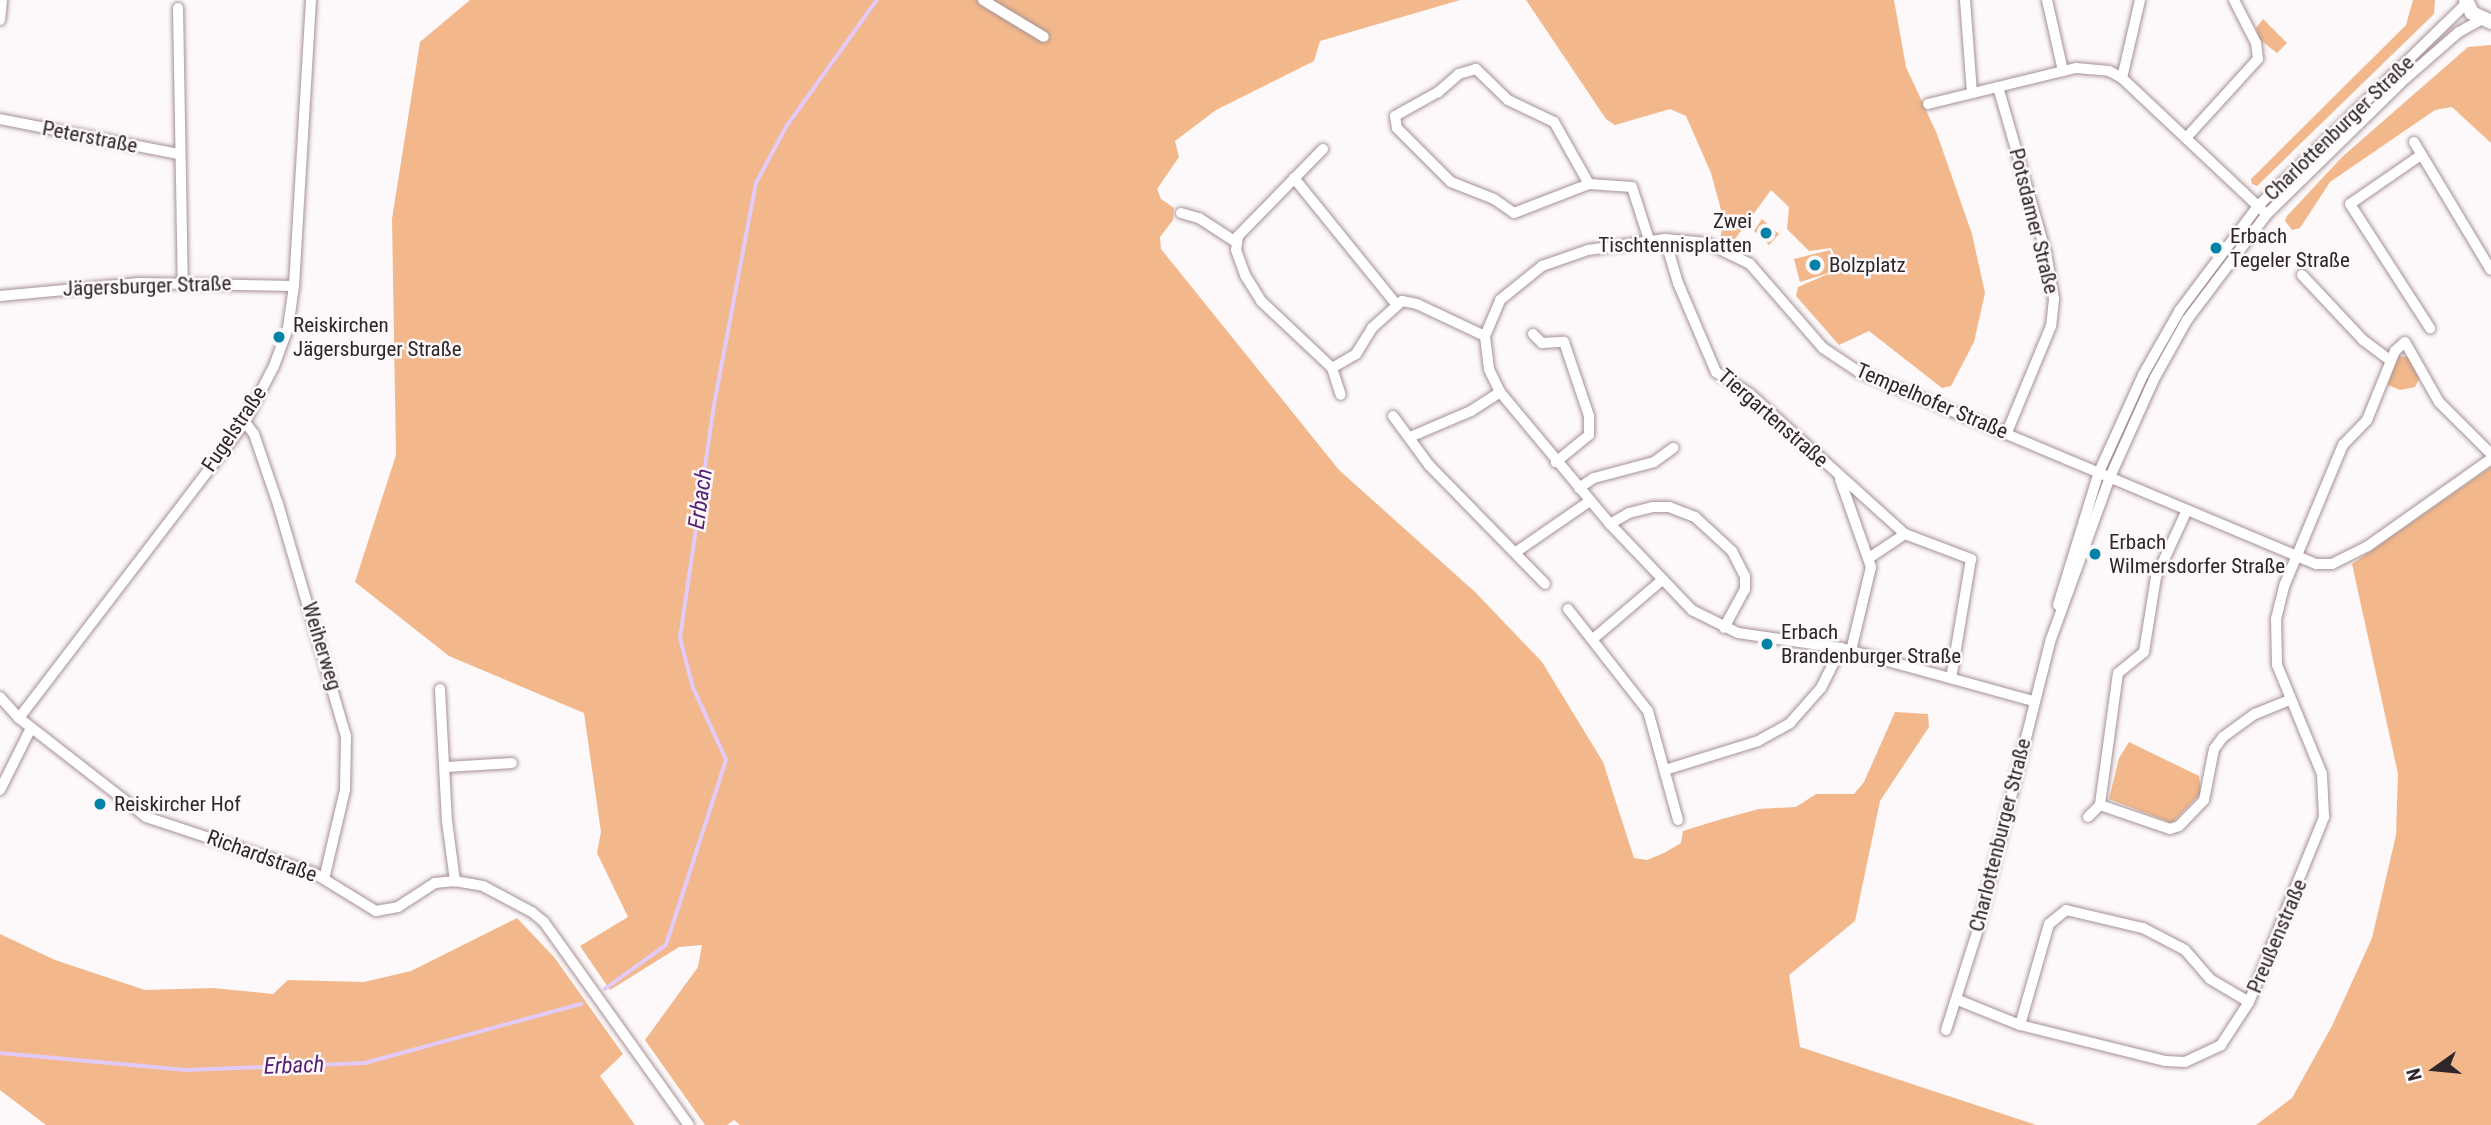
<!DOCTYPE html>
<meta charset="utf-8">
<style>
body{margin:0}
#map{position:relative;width:2491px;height:1125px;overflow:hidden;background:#fdf8f9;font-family:"Roboto Condensed",sans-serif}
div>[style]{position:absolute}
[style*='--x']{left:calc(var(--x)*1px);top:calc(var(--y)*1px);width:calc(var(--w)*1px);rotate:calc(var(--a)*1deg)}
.green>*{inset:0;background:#f2b88b}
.stream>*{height:3.5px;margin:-1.75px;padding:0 1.75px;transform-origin:1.75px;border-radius:1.75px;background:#e3caf8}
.roads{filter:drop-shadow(0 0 2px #a59195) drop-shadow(0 0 2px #a59195)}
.minor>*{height:10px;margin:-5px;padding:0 5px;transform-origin:5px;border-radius:5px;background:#fff}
.tertiary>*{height:14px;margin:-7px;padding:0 7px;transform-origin:7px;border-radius:7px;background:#fff}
.dots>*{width:19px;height:19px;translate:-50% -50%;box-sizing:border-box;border:4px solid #fdf8f9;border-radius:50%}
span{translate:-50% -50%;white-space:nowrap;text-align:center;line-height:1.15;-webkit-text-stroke:5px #fdf8f9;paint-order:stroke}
.street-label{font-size:21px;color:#2e2628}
.poi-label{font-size:21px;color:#2e2628}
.right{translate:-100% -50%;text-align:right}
.left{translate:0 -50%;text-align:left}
.water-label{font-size:23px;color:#531e74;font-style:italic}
.north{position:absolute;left:2400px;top:1034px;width:70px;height:70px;-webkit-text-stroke:5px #fdf8f9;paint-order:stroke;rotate:255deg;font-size:19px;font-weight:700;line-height:28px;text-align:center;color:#2e2628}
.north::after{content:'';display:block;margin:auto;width:24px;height:32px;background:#2e2628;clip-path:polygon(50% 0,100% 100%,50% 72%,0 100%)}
</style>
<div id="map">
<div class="green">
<div style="clip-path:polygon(470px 0,1460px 0,1320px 41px,1314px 61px,1216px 110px,1175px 141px,1179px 157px,1157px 189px,1161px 199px,1174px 208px,1173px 220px,1160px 237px,1161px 249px,1339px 470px,1475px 592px,1542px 662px,1603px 762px,1634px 858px,1647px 860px,1664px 853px,1681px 843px,1683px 831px,1722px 819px,1759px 809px,1796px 807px,1816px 794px,1854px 794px,1864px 782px,1895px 712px,1928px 714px,1929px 727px,1880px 801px,1855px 921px,1789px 975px,1800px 1047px,2036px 1125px,740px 1125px,734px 1120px,727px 1125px,705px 1125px,645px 1040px,698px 967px,702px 945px,679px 947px,610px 990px,580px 946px,628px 917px,597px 853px,601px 832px,584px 713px,449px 656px,355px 582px,396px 455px,392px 219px,420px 42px)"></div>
<div style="clip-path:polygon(1526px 0,1894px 0,1906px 67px,1937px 134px,1972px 234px,1985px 293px,1974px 342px,1951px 386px,1942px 388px,1869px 331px,1839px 345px,1796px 296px,1798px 287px,1835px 271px,1800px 282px,1794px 259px,1830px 250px,1835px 269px,1838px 262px,1831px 248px,1809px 251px,1787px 229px,1789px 207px,1771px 190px,1732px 243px,1720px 239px,1724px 221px,1711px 173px,1686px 116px,1670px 109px,1615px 125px,1606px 119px)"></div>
<div style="clip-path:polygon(2413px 0,2435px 0,2434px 14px,2257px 186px,2252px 184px,2251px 179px,2406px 25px)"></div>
<div style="clip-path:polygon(2263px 19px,2287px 43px,2277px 53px,2259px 39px,2256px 28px)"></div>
<div style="clip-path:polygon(2491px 45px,2491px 143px,2452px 107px,2435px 110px,2330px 182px,2300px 228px,2292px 230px,2285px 221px,2287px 216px,2342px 157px,2468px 47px)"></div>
<div style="clip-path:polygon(1762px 219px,1779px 234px,1769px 245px,1754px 231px)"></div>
<div style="clip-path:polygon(2398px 356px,2409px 357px,2420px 377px,2415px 387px,2400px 390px,2388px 385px)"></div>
<div style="clip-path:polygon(2491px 467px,2491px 1125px,2256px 1125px,2292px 1098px,2332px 1026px,2372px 938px,2396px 835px,2398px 774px,2352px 564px)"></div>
<div style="clip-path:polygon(2129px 742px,2199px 776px,2201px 793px,2172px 823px,2109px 799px,2119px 758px)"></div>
<div style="clip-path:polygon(517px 918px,554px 957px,623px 1054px,600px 1076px,635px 1125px,46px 1125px,0 1090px,0 934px,55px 960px,145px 990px,213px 988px,273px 994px,288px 980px,364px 982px,411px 971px)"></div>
</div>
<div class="stream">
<div style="--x:605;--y:989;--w:75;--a:-35.8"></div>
<div style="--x:666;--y:945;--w:194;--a:-72"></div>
<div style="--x:726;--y:760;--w:79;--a:-114.6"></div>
<div style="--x:693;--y:688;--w:52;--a:-104.6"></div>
<div style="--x:680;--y:638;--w:235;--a:-81.7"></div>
<div style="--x:714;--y:405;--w:226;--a:-79.3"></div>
<div style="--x:756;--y:183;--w:64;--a:-61.8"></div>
<div style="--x:786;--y:127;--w:156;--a:-54.4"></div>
<div style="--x:0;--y:1053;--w:187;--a:5.2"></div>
<div style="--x:186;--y:1070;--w:179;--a:-2.2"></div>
<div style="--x:365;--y:1063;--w:224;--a:-15.3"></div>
</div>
<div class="roads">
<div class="minor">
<div style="--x:983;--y:0;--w:71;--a:31.2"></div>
<div style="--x:1965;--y:0;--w:93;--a:85.7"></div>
<div style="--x:2047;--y:0;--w:73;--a:77.3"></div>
<div style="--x:178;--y:8;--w:274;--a:89"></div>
<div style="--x:0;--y:20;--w:20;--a:-84"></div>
<div style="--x:2122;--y:78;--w:80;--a:-77"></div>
<div style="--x:1998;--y:87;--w:173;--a:73.9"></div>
<div style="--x:2046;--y:253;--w:47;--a:80.1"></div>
<div style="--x:2054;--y:299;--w:27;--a:96"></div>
<div style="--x:2051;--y:326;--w:115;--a:112.5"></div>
<div style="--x:1928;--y:104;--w:152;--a:-13.7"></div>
<div style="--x:2076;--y:68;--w:33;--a:5"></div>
<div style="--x:2109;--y:71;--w:15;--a:28"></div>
<div style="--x:2122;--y:78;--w:192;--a:43.3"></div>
<div style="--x:0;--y:119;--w:182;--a:11.1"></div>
<div style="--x:2186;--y:138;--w:107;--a:-47.7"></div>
<div style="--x:2258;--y:59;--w:16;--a:-97"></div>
<div style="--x:2256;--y:43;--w:48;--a:-117.1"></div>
<div style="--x:2414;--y:142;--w:149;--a:59"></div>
<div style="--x:1323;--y:149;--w:122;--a:134.3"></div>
<div style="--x:1238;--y:236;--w:14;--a:98"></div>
<div style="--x:1236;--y:250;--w:27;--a:70"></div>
<div style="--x:1245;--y:275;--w:31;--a:58"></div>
<div style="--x:1261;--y:301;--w:98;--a:43.3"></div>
<div style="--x:1332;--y:368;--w:28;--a:-30"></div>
<div style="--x:1356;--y:354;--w:31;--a:-58"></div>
<div style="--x:1372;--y:328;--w:40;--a:-42"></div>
<div style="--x:1402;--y:301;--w:15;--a:11"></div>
<div style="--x:1417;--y:304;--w:75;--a:25.2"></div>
<div style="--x:2421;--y:155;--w:86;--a:145.4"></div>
<div style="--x:2350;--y:204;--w:148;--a:57.2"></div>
<div style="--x:1294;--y:178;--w:162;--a:51"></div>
<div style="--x:1589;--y:184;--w:71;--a:-119.4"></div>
<div style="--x:1554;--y:122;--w:51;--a:-154.4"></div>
<div style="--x:1508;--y:100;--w:45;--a:-135.9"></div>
<div style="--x:1476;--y:69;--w:18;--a:164"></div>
<div style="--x:1459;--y:74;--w:28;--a:139"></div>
<div style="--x:1438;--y:92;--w:49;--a:150.8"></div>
<div style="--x:1395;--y:116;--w:12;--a:81"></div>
<div style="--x:1397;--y:128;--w:76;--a:45"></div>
<div style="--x:1451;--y:182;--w:46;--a:21.6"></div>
<div style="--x:1494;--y:199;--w:24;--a:35"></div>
<div style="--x:1514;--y:213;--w:80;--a:-21.1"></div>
<div style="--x:1589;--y:184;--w:43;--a:4"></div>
<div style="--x:1632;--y:187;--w:56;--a:72.2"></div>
<div style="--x:1181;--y:213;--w:19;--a:16"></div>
<div style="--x:1199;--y:218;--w:44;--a:33"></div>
<div style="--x:1665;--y:239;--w:46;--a:73.5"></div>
<div style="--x:1678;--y:283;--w:97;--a:66.9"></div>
<div style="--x:1716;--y:372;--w:40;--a:32.9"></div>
<div style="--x:1750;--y:394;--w:209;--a:42.1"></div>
<div style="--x:1905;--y:534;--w:71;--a:20.7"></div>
<div style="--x:1971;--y:559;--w:121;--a:99.5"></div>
<div style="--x:2302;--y:275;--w:89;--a:46.8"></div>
<div style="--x:2363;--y:340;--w:35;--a:37"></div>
<div style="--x:0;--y:296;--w:140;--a:-5.3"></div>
<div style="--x:139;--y:283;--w:155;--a:1.1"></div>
<div style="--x:1533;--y:334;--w:13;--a:45"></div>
<div style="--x:1542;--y:343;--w:22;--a:-3"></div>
<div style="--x:1564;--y:342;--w:78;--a:71.3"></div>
<div style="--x:1589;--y:416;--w:19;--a:90"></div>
<div style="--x:1589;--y:435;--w:43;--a:140.7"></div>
<div style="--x:1332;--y:368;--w:28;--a:72"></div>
<div style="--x:1393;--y:416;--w:61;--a:53.7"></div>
<div style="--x:1429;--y:465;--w:166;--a:45.7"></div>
<div style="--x:245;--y:422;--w:15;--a:53"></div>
<div style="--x:254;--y:434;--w:74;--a:71.1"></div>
<div style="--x:278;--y:504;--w:242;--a:73.7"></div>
<div style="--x:346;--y:736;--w:54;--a:91.1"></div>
<div style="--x:345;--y:790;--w:91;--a:103.3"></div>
<div style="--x:1410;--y:437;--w:66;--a:-23.1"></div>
<div style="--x:1471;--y:411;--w:35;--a:-33"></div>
<div style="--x:1840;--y:479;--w:93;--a:70.6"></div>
<div style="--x:1871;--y:567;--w:86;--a:103.4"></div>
<div style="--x:1579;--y:488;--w:18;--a:-34"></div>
<div style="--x:1594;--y:478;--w:62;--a:-14.9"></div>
<div style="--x:1654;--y:462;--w:24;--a:-36"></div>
<div style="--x:2187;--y:510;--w:74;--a:114.8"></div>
<div style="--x:2156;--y:577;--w:76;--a:99.1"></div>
<div style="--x:2144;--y:652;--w:33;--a:141"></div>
<div style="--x:2118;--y:673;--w:133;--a:97.8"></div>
<div style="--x:2100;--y:805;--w:74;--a:18.9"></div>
<div style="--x:2170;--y:829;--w:9;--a:-18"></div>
<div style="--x:2179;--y:826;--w:36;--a:-46"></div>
<div style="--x:2204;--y:800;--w:52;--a:-78.9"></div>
<div style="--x:2214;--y:749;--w:15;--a:-53"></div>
<div style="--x:2223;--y:737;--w:39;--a:-36"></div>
<div style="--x:2255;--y:714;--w:37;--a:-22"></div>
<div style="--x:1610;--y:524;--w:22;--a:-30"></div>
<div style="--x:1629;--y:513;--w:25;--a:-14"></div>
<div style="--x:1653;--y:507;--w:16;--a:0"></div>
<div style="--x:1669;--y:507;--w:28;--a:21"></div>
<div style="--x:1695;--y:517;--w:50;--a:42.6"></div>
<div style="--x:1732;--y:551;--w:28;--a:63"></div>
<div style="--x:1745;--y:576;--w:13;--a:90"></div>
<div style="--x:1745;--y:589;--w:44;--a:118.3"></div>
<div style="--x:1516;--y:552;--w:90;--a:-34.6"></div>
<div style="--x:1869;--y:558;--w:43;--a:-33.7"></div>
<div style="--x:2058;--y:605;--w:139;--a:-72.9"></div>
<div style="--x:2099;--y:472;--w:107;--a:-65.6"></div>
<div style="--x:2143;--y:375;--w:75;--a:-60.4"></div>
<div style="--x:2180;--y:310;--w:130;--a:-53.1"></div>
<div style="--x:2258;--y:206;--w:291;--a:-44.2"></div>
<div style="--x:1568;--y:609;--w:130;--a:51.9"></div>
<div style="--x:1648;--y:711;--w:113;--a:74.6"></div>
<div style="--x:1593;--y:639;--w:89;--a:-40.5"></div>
<div style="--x:440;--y:689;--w:132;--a:87"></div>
<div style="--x:447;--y:821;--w:61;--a:82.4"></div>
<div style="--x:0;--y:697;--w:28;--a:48"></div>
<div style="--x:19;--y:718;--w:161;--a:37.9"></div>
<div style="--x:146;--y:817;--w:177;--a:18.4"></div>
<div style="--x:314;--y:873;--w:73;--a:31.5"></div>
<div style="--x:376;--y:911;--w:22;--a:-10"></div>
<div style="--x:398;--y:907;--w:44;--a:-33"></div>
<div style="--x:435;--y:883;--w:20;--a:-6"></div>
<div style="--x:455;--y:881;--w:28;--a:10"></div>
<div style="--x:483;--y:886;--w:55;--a:28"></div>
<div style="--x:532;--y:912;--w:16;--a:40"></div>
<div style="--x:544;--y:922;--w:249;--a:54.5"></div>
<div style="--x:2033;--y:701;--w:199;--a:-164.6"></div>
<div style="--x:1841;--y:648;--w:104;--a:-171.7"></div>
<div style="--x:1738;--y:633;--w:51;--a:-153.4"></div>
<div style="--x:1692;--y:610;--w:119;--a:-133.6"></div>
<div style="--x:1610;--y:524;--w:172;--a:-129.8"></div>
<div style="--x:1500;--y:392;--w:25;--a:-116"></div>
<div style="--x:1489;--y:369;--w:33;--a:-97"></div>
<div style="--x:1485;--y:336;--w:39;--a:-67"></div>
<div style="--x:1500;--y:300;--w:54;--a:-39"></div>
<div style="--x:1542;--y:266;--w:49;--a:-19.2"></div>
<div style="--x:1588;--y:250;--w:78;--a:-8.1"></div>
<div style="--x:1665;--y:239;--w:42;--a:5.4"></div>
<div style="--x:1707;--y:243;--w:48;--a:26"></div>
<div style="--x:1750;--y:264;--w:111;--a:49"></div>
<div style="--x:1823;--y:348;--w:43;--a:33.7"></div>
<div style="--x:1859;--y:372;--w:496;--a:22.8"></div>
<div style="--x:2316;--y:564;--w:16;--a:0"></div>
<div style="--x:2332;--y:564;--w:40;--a:-26.6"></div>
<div style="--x:2368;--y:546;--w:151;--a:-35.3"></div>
<div style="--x:19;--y:718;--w:372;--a:-52.6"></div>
<div style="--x:245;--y:422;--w:63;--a:-62.6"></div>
<div style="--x:274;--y:366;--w:40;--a:-69.8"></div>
<div style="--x:288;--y:328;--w:42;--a:-81.9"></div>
<div style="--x:294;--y:286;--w:287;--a:-86.6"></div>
<div style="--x:447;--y:767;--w:65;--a:-3.5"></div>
<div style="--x:1665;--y:770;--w:97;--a:-17.3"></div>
<div style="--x:1758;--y:741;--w:37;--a:-29"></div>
<div style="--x:1790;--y:723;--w:47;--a:-48.5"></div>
<div style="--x:1821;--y:688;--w:45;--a:-63.4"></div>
<div style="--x:0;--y:790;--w:69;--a:-63.4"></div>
<div style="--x:2088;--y:817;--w:17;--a:-45"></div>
<div style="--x:1958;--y:1000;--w:67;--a:22"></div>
<div style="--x:2020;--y:1025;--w:149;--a:13.9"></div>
<div style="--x:2165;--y:1061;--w:20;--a:3"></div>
<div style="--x:2185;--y:1062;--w:40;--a:-25"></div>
<div style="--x:2221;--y:1045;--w:51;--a:-56.9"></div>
<div style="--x:2249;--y:1002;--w:200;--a:-67.9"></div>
<div style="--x:2324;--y:817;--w:43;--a:-92.7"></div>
<div style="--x:2322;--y:774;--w:118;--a:-112.4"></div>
<div style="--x:2277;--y:665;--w:46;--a:-91.2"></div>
<div style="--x:2276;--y:619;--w:36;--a:-76"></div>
<div style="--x:2285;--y:584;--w:151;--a:-67.4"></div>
<div style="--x:2343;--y:445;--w:35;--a:-46"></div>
<div style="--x:2367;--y:420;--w:74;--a:-67.9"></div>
<div style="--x:2395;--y:351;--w:13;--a:-42"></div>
<div style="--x:2405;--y:342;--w:69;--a:60.5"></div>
<div style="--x:2439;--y:402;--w:74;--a:45"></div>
<div style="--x:2020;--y:1025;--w:105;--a:-74"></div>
<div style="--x:2049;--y:924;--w:22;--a:-39"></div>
<div style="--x:2066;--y:910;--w:79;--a:13.2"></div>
<div style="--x:2143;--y:928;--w:47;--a:27.6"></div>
<div style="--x:2185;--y:950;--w:38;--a:49"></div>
<div style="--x:2210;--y:979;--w:45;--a:30.5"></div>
<div style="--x:1946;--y:1030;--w:106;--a:-72.4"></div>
<div style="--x:1978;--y:929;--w:299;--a:-75.9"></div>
<div style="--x:2051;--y:639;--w:172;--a:-70"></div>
<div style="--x:2110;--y:477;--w:107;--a:-65.8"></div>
<div style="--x:2154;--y:379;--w:68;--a:-60.8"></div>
<div style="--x:2187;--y:320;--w:133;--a:-53"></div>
<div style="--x:2267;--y:214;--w:194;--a:-44.4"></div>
<div style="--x:2406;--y:78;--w:70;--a:-41"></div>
<div style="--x:2459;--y:32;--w:25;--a:-29"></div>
</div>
<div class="tertiary">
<div style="--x:2466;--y:0;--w:14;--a:65"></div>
<div style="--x:2472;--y:13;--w:21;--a:25"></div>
</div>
</div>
<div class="dots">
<div style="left:1766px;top:233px;background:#0282a6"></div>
<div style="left:2216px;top:248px;background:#0282a6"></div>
<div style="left:1815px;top:265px;background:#0282a6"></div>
<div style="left:279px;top:337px;background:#0282a6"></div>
<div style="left:2095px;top:554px;background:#0282a6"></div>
<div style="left:1767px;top:644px;background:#0282a6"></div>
<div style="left:100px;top:804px;background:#0282a6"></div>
</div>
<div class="street-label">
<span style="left:2339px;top:128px;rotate:-44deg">Charlottenburger Straße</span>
<span style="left:90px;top:137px;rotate:11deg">Peterstraße</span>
<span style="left:2034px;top:221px;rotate:76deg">Potsdamer Straße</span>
<span style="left:147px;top:286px;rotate:-2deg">Jägersburger Straße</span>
<span style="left:1932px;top:401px;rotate:23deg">Tempelhofer Straße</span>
<span style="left:1773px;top:418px;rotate:41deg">Tiergartenstraße</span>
<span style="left:234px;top:429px;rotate:-56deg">Fugelstraße</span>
<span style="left:322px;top:646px;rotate:73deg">Weiherweg</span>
<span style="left:2000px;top:835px;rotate:-76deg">Charlottenburger Straße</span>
<span style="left:262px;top:856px;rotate:20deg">Richardstraße</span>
<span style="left:2277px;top:936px;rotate:-67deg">Preußenstraße</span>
</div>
<div class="poi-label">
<span class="right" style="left:1752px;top:233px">Zwei<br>Tischtennisplatten</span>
<span class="left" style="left:2230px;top:248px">Erbach<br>Tegeler Straße</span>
<span class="left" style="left:1829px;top:265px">Bolzplatz</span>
<span class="left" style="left:293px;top:337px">Reiskirchen<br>Jägersburger Straße</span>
<span class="left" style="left:2109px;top:554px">Erbach<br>Wilmersdorfer Straße</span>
<span class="left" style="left:1781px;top:644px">Erbach<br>Brandenburger Straße</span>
<span class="left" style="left:114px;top:804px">Reiskircher Hof</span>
</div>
<div class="water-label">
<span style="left:701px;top:499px;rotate:-82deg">Erbach</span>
<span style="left:294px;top:1066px;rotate:-2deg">Erbach</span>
</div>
<div class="north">N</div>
</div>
